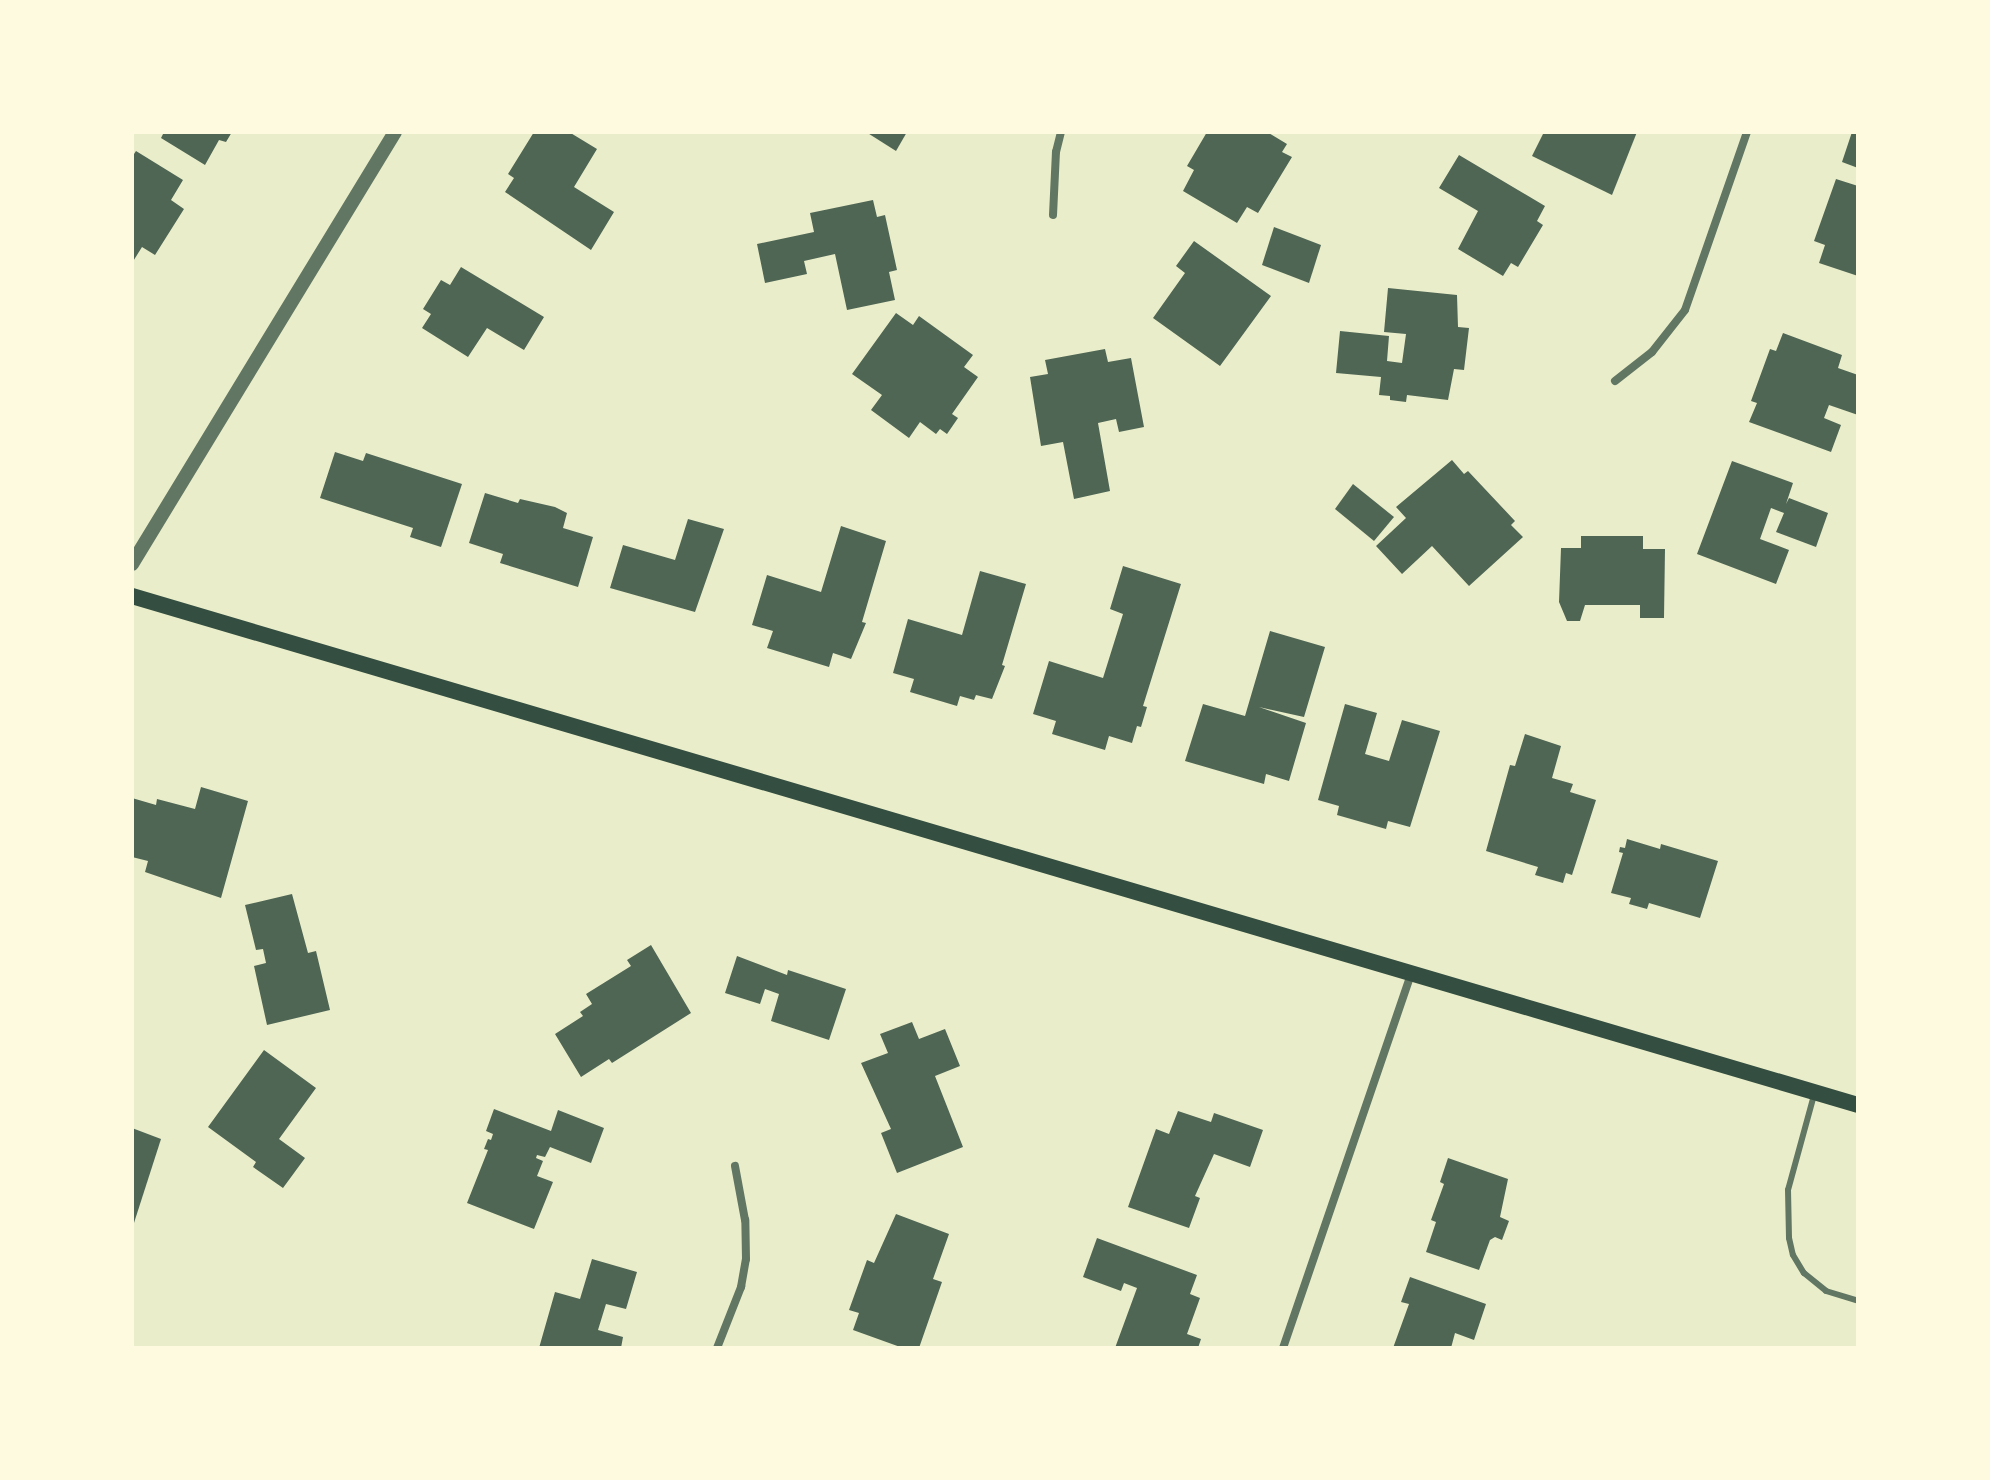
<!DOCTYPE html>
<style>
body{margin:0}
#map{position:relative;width:1990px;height:1480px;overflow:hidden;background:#e9edc9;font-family:Figtree,sans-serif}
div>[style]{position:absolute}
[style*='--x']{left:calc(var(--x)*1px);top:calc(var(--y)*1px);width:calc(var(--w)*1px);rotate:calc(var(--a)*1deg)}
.building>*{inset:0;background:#4f6655}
.service>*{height:6px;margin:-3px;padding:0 3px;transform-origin:3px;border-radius:3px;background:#617663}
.minor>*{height:8px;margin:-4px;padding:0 4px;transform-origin:4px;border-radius:4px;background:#617663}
.tertiary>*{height:14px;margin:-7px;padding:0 7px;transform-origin:7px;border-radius:7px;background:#617663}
.secondary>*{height:16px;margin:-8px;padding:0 8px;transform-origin:8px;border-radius:8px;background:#344e41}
span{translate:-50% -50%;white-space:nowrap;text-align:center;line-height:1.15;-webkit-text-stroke:7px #fefae0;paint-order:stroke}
.frame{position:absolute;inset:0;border:134px solid #fefae0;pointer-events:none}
</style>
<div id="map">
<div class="building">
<div style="clip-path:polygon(164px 132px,232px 132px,226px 142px,219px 140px,205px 165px,161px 138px)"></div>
<div style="clip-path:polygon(534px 132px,569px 132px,597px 149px,574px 187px,614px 212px,591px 250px,505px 192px,514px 178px,508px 174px)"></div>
<div style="clip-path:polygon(866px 132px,907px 132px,896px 151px)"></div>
<div style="clip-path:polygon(1207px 132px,1267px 132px,1287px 144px,1282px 152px,1292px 157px,1258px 213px,1247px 207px,1237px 223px,1183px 191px,1194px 170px,1187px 166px)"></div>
<div style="clip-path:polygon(1544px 132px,1637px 132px,1612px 195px,1532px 156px)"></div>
<div style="clip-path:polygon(1852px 132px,1858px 132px,1858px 168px,1842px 162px)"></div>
<div style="clip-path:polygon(136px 151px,183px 180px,171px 200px,184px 209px,155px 255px,142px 247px,132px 263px,132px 157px)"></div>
<div style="clip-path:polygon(1459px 155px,1545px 206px,1537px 221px,1543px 225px,1518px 267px,1511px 263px,1503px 276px,1458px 249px,1478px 211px,1439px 188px)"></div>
<div style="clip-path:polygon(1836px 179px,1858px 186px,1858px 276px,1819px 263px,1825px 245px,1814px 241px)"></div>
<div style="clip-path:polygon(873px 200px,877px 217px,885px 215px,897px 270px,889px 272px,895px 300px,847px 310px,835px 254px,804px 261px,807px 274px,765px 283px,757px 244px,814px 232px,810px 213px)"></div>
<div style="clip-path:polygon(1274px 227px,1321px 245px,1309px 283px,1262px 265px)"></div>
<div style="clip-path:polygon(1194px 241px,1271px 296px,1220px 366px,1153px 318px,1185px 273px,1176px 266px)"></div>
<div style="clip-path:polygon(461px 267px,544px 317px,524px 350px,487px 328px,468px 357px,422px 328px,431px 314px,423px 309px,441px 280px,450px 285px)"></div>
<div style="clip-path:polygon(1388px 288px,1457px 295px,1458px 327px,1469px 328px,1464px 370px,1454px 369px,1448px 400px,1407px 395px,1406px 402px,1390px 400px,1390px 396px,1379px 395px,1381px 377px,1336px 373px,1340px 331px,1389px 336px,1387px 361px,1402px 363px,1406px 334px,1384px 332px)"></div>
<div style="clip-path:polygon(896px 313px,913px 325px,919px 316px,973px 355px,964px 367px,978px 377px,952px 414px,958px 418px,947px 434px,940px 429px,936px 434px,920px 422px,909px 438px,871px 410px,882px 395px,852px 374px)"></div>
<div style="clip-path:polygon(1783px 333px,1842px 355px,1838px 368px,1858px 375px,1858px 415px,1829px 405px,1824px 418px,1841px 425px,1831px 452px,1749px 422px,1757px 403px,1751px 401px,1770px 349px,1776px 351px)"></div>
<div style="clip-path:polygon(1105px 349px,1108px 362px,1131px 358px,1144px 427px,1119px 432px,1116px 419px,1098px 423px,1110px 491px,1074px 499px,1063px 442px,1041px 446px,1030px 377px,1048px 374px,1045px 360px)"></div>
<div style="clip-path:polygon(335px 452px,363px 461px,366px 453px,462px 484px,441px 547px,410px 537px,413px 528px,320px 498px)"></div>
<div style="clip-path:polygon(1452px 460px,1464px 474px,1468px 471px,1515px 521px,1511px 525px,1523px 537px,1469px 586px,1432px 546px,1402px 574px,1376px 546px,1406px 518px,1396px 507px)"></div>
<div style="clip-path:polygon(1732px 461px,1793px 483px,1786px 504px,1789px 498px,1828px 513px,1816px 547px,1776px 532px,1784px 513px,1771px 508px,1760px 539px,1789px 550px,1776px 584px,1697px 554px)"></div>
<div style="clip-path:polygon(1353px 484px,1394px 517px,1374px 541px,1335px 509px)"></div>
<div style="clip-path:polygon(485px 493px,518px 503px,520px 499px,555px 507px,567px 513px,563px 528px,593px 537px,578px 587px,500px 563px,503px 554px,469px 543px)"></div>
<div style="clip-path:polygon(688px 519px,724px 529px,695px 612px,610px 588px,623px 545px,675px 560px)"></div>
<div style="clip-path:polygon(841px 526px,886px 541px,862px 622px,866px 623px,851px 659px,833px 653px,829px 667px,767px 648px,773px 631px,752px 625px,767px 575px,821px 592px)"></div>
<div style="clip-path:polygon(1581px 536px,1643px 536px,1643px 549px,1665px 549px,1664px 618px,1640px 618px,1640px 605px,1585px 605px,1580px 621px,1567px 621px,1559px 602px,1561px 548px,1581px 548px)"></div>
<div style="clip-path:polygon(1123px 566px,1181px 584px,1143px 706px,1147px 707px,1141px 727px,1137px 726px,1132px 743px,1109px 736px,1105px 750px,1052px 734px,1056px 721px,1033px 714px,1049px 661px,1103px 678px,1123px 614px,1110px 609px)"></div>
<div style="clip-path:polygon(980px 571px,1026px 584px,1002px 665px,1005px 666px,992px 699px,976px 695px,974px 700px,960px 696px,957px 706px,910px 692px,914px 679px,893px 673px,908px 619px,962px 635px)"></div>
<div style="clip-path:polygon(1270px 631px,1325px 647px,1304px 717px,1259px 707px,1306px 723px,1289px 781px,1266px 774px,1264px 784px,1185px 761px,1203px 704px,1245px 716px)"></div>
<div style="clip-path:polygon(1345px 704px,1377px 713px,1365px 754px,1389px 761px,1402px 720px,1440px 731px,1410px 827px,1388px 821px,1386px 829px,1337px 815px,1339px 806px,1318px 800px)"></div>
<div style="clip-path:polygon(1525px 734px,1561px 746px,1552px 778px,1573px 784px,1570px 792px,1596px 800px,1572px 875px,1566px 873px,1563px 883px,1535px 875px,1538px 867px,1486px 851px,1510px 765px,1515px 766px)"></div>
<div style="clip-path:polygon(201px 787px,248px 801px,221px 898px,145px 872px,148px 861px,132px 857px,132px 798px,156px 805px,157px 799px,195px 809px)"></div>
<div style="clip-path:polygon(1627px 839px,1660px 849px,1661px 844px,1718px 861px,1700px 918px,1649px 903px,1647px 909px,1629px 904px,1631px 898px,1611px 893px,1623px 853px,1619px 852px,1620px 847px,1625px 848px)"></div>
<div style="clip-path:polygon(292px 894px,308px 953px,316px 951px,330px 1010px,267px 1025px,254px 966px,266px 963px,263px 949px,256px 950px,245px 905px)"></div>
<div style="clip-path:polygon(651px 945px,691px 1013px,612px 1063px,609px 1059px,581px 1077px,555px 1034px,583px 1016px,580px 1012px,592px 1004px,586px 994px,631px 966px,627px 960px)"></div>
<div style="clip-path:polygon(737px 956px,787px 975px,788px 970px,846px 989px,829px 1040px,771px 1021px,779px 994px,765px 989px,760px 1004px,725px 993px)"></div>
<div style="clip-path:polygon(912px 1022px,919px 1039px,945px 1029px,960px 1066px,935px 1076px,963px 1147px,897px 1173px,881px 1133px,891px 1129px,861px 1063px,888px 1053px,880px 1034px)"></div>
<div style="clip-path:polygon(264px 1050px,316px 1088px,279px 1139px,305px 1158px,283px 1188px,253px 1167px,256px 1162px,208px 1127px)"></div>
<div style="clip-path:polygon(494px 1109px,551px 1131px,558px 1110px,604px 1128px,591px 1163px,550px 1147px,545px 1157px,537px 1155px,536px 1158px,543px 1161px,537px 1176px,553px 1182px,534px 1229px,467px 1203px,488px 1150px,484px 1149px,488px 1139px,491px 1140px,493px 1134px,486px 1131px)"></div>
<div style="clip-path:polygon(1178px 1111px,1211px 1122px,1214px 1113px,1263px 1130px,1250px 1167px,1214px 1154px,1195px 1196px,1200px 1198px,1189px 1228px,1128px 1207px,1156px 1129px,1169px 1134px)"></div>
<div style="clip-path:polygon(132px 1128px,161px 1139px,133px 1226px,132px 1226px)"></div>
<div style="clip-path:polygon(1448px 1158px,1508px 1179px,1500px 1217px,1509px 1221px,1502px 1240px,1495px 1237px,1490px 1240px,1479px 1270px,1426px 1252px,1436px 1222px,1431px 1220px,1444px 1184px,1440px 1182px)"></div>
<div style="clip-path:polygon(896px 1214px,949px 1234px,933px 1279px,942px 1282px,919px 1348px,903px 1348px,853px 1330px,859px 1313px,849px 1310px,867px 1260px,874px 1263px)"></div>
<div style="clip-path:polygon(1097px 1238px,1197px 1275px,1190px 1294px,1200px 1298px,1187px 1334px,1201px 1339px,1198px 1348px,1115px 1348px,1137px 1288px,1124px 1283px,1121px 1291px,1083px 1277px)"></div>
<div style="clip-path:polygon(592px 1259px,637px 1272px,626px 1309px,606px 1304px,598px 1330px,623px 1337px,621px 1348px,539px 1348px,555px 1292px,580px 1299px)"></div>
<div style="clip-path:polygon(1410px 1277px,1486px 1304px,1474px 1340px,1455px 1333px,1451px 1348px,1393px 1348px,1409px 1304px,1401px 1302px)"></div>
</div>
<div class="service">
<div style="--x:1814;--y:1095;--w:98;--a:105.3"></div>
<div style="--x:1788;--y:1190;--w:48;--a:88.8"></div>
<div style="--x:1789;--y:1238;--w:17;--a:77"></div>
<div style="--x:1793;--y:1255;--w:21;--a:59"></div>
<div style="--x:1804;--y:1273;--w:28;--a:39"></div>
<div style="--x:1826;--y:1291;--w:34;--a:17"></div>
</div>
<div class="minor">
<div style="--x:1053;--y:215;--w:63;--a:-87.3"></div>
<div style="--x:1056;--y:152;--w:21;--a:-76"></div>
<div style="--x:1615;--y:381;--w:47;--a:-38.1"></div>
<div style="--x:1652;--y:352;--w:53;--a:-51.8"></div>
<div style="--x:1685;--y:310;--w:188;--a:-70.8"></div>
<div style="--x:717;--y:1348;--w:66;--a:-68.5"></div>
<div style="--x:741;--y:1287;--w:28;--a:-80"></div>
<div style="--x:746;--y:1259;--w:39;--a:-91"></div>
<div style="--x:745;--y:1220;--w:55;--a:-100.5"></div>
<div style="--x:1283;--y:1348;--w:395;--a:-71.1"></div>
</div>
<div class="tertiary">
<div style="--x:132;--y:564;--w:506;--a:-58.67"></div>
</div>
<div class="secondary">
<div style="--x:132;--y:596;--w:1799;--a:16.43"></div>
</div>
<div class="frame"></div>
</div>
